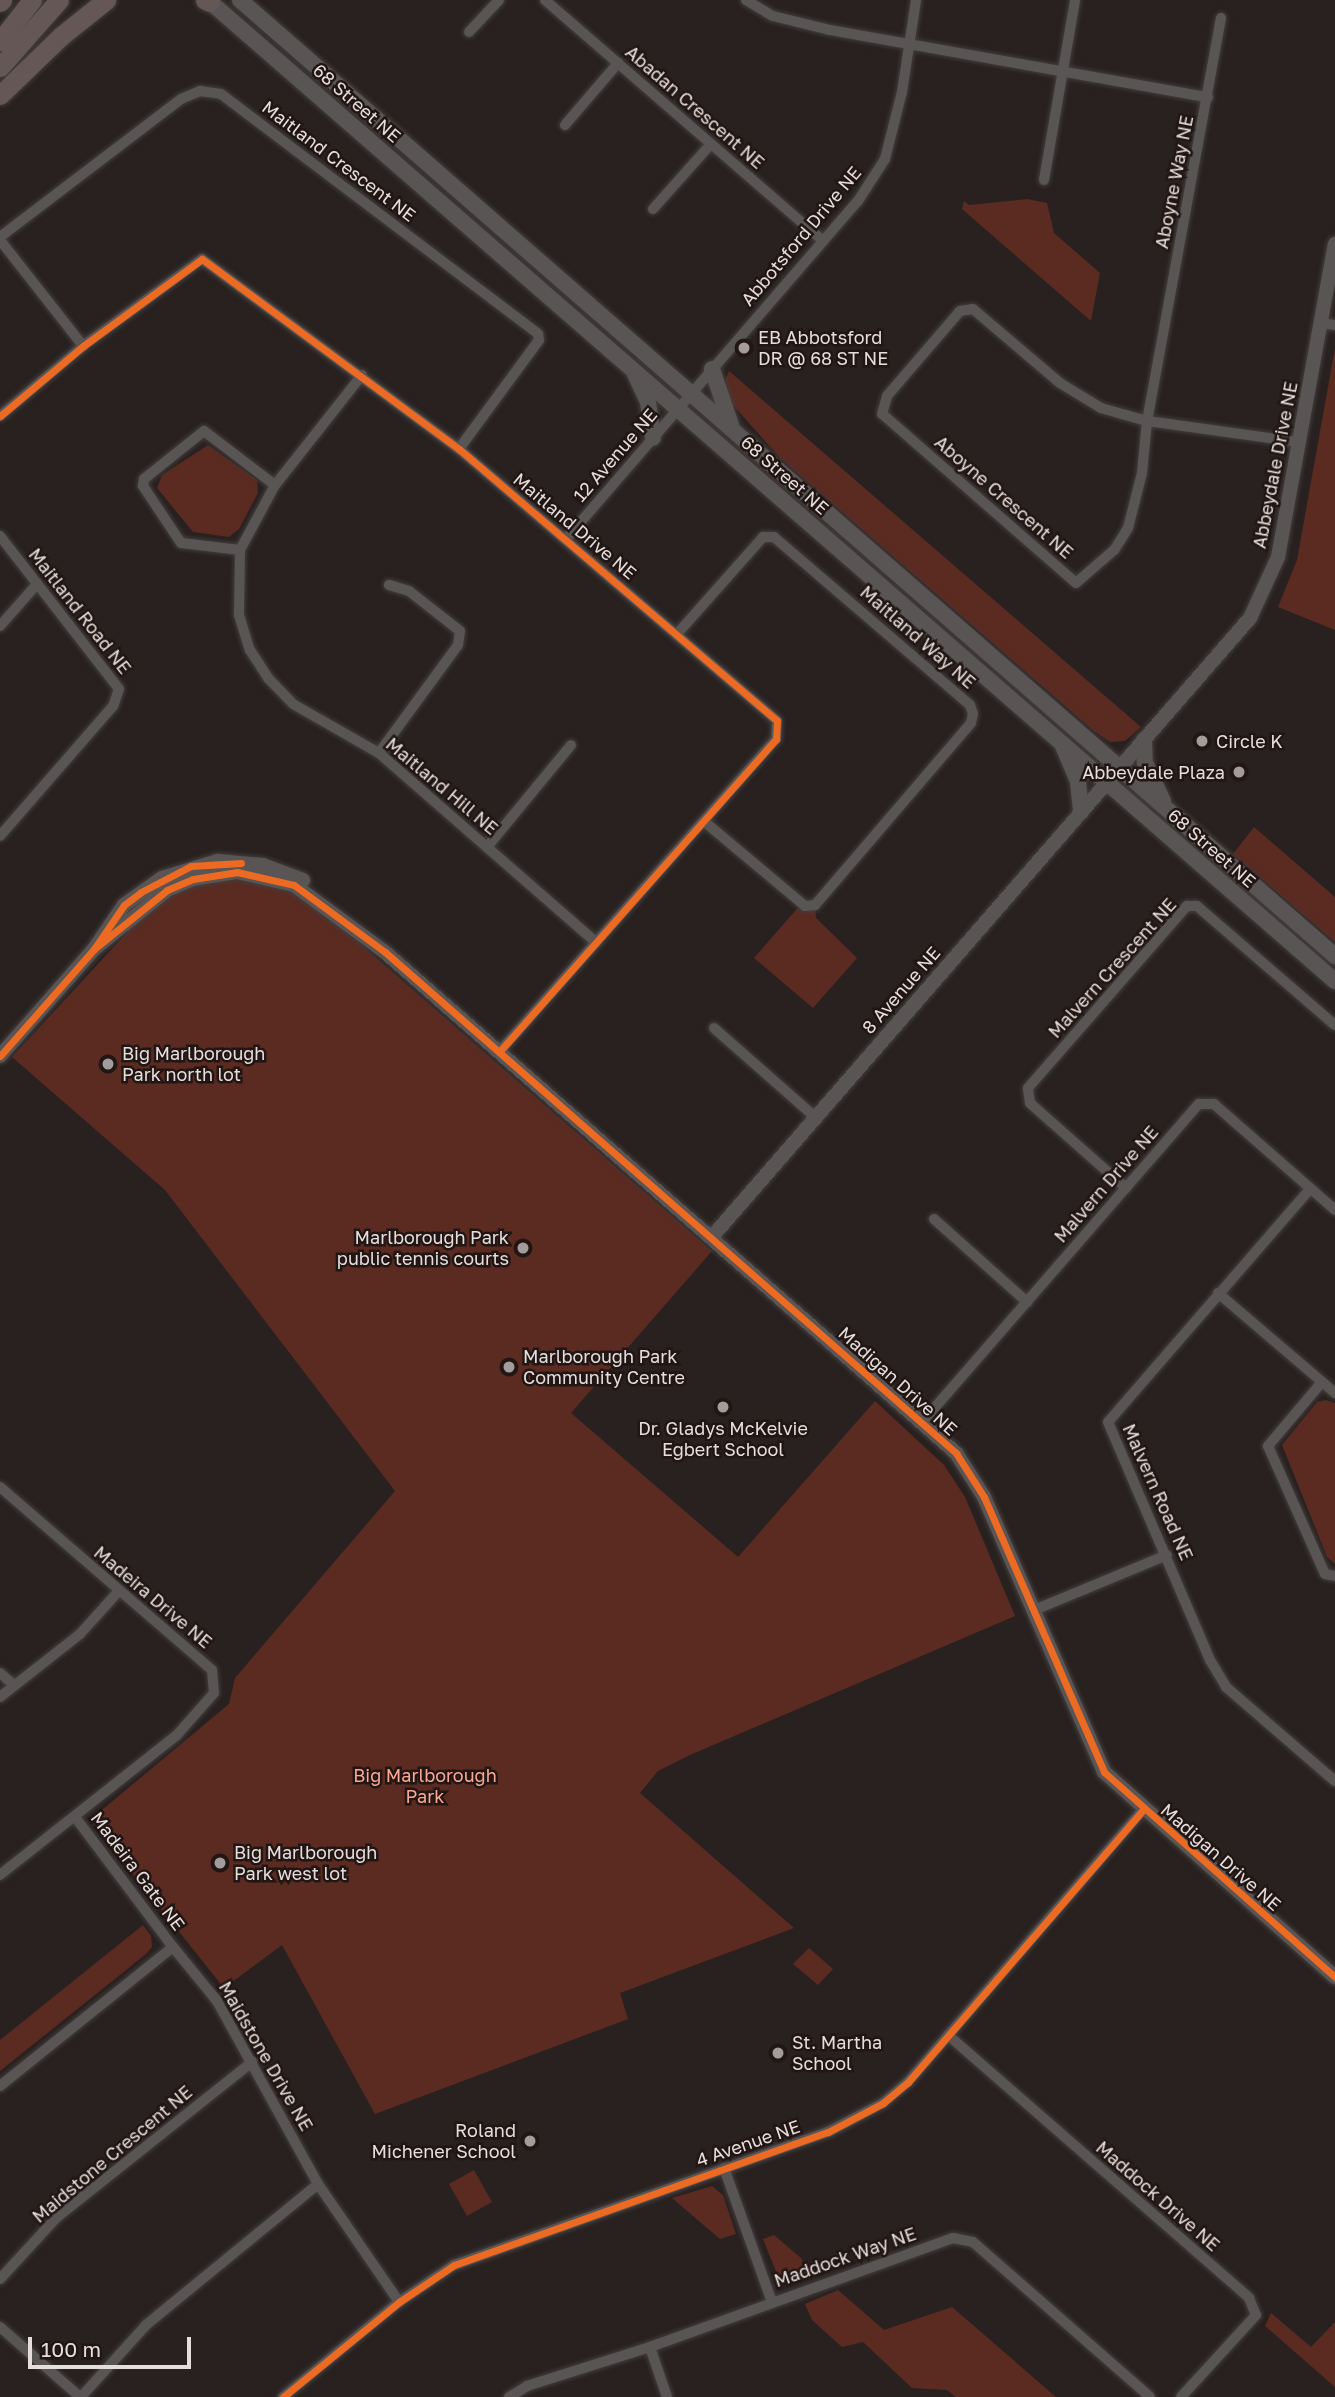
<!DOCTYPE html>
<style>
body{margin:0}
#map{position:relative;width:1335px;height:2397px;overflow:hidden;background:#282120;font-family:"Golos Text",sans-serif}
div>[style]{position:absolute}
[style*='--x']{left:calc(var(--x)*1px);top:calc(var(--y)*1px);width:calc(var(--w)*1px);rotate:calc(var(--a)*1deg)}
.green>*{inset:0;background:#5b2b22}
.roads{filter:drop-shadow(0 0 2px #433d3c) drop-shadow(0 0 2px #433d3c)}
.minor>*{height:10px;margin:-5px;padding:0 5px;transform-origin:5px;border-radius:5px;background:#595554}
.tertiary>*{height:14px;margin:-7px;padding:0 7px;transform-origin:7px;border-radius:7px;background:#595554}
.secondary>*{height:16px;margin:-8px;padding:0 8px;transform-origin:8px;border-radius:8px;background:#595554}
.motorway>*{height:19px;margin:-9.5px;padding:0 9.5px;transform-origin:9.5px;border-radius:9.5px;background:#645755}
.cycleway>*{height:7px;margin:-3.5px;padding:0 3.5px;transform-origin:3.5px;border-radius:3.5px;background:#ed6a23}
.dots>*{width:19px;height:19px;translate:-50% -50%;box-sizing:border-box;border:4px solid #211613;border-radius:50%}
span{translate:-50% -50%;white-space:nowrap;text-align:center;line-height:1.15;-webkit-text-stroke:5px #211613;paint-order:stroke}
.street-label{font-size:18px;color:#e6dedc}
.poi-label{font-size:18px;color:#e6dedc}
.left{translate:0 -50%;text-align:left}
.right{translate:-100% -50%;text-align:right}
.park-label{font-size:18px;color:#fda795}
.scale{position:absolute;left:28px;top:2337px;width:163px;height:32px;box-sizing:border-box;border:4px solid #e6dedc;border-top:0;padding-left:9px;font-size:21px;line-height:24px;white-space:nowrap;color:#e6dedc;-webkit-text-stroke:5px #211613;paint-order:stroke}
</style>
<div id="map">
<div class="green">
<div style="clip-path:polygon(1027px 199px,1047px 203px,1054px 233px,1100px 273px,1091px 321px,962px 209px,964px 201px,969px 205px)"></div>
<div style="clip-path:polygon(1335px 348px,1335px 630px,1278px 607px,1297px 560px)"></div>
<div style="clip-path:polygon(729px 371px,1141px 727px,1125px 741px,1110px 742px,1094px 731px,780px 458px,732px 404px,725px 381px)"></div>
<div style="clip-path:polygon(208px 445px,257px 480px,258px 493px,239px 529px,229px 537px,193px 532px,157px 488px,162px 475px)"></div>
<div style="clip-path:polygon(1254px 827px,1335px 897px,1335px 942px,1233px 854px)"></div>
<div style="clip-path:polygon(252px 878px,296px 892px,318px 907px,712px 1251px,571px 1413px,738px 1557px,875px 1401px,944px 1465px,965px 1497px,1015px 1616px,690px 1755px,658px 1771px,640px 1793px,794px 1928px,620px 1993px,628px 2019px,375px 2114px,282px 1945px,224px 1988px,93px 1824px,97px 1814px,229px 1704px,235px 1678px,395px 1491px,165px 1190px,12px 1057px,158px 899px,200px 882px)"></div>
<div style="clip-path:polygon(802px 903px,815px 905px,816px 918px,857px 958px,813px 1008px,754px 958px)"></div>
<div style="clip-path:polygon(1326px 1400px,1335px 1403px,1335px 1564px,1327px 1557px,1282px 1445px,1317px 1402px)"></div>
<div style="clip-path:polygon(143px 1925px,151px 1936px,152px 1947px,146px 1954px,0 2071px,0 2040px)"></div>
<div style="clip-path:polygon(809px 1948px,833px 1969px,818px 1985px,793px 1964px)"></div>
<div style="clip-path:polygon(474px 2170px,492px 2202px,467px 2216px,449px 2184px)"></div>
<div style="clip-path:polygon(712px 2186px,723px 2195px,736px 2234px,720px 2239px,672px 2198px)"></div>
<div style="clip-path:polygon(774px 2235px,801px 2258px,810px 2278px,781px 2284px,763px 2239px)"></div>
<div style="clip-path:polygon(838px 2290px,884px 2330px,952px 2307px,1056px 2397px,956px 2397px,947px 2390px,912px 2388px,863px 2342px,842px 2347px,812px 2320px,805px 2304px)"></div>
<div style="clip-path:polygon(1271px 2313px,1311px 2347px,1335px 2322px,1335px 2387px,1265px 2326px)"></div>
</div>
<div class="roads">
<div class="minor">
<div style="--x:545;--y:0;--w:368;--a:40.9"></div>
<div style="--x:746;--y:0;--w:31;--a:31"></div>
<div style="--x:773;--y:16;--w:59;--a:13.8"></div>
<div style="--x:830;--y:30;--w:384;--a:10.1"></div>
<div style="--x:1221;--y:18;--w:410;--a:100.4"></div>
<div style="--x:1147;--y:421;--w:52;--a:95.5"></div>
<div style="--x:1142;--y:473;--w:57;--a:104.3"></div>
<div style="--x:1128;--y:528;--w:26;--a:122"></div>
<div style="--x:1114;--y:550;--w:50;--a:139"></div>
<div style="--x:1076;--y:583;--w:257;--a:-138.9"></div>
<div style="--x:882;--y:414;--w:19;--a:-74"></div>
<div style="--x:887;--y:396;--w:112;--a:-49.3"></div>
<div style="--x:960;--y:311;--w:13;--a:-9"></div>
<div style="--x:973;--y:309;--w:114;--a:40.4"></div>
<div style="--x:1060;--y:383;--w:48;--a:31.4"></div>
<div style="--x:1101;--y:408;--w:48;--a:15.8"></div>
<div style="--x:1147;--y:421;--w:152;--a:7.9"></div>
<div style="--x:469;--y:32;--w:44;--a:-46.8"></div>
<div style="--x:565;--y:125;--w:82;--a:-49.5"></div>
<div style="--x:1044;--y:180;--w:183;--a:-80.2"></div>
<div style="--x:653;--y:209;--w:87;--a:-48.3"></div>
<div style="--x:0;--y:237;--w:228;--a:-37.3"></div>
<div style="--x:181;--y:99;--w:21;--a:-23"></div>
<div style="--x:200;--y:91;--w:21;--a:8"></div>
<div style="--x:221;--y:94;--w:398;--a:37.1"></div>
<div style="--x:538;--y:334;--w:6;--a:81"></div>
<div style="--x:539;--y:340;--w:135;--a:126.3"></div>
<div style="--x:0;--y:240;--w:135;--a:51.9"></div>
<div style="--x:1322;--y:323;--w:13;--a:9"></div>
<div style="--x:362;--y:375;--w:140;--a:128.3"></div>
<div style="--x:275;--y:485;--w:74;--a:118.3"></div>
<div style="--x:240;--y:550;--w:65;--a:90.9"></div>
<div style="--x:239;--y:615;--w:37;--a:73"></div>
<div style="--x:250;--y:650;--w:33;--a:57"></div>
<div style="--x:268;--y:678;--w:36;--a:46"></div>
<div style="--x:293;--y:704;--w:99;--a:29.7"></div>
<div style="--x:379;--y:753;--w:288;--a:41.1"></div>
<div style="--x:0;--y:416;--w:109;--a:-40.1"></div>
<div style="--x:83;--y:346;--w:147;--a:-36.2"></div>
<div style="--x:202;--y:259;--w:320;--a:36.5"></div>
<div style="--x:459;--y:449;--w:418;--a:40.5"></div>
<div style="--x:777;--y:721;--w:18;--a:93"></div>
<div style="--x:776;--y:739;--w:415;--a:131.5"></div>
<div style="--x:0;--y:536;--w:194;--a:52.1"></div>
<div style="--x:119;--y:689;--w:18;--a:109"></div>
<div style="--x:113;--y:706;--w:172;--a:131"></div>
<div style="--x:566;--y:539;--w:447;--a:-49.2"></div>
<div style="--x:858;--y:201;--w:50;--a:-57.3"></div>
<div style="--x:885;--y:159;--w:69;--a:-75.8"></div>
<div style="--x:902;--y:92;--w:93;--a:-81.3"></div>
<div style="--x:240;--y:550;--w:59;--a:-173.2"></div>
<div style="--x:181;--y:543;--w:69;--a:-123.7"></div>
<div style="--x:143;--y:486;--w:7;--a:-82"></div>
<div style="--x:144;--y:479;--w:77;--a:-38.7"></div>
<div style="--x:204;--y:431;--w:89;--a:37.3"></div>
<div style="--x:0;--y:626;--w:56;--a:-48.6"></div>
<div style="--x:677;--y:634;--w:130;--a:-48.4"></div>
<div style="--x:763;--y:537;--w:11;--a:0"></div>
<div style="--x:774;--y:537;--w:258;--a:40.6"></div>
<div style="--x:970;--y:705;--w:9;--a:72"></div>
<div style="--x:973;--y:714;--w:9;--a:103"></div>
<div style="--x:971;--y:723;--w:240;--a:130.6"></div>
<div style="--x:815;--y:905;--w:10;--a:174"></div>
<div style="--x:805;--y:906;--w:131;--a:-140"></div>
<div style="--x:379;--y:753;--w:134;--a:-53.8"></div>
<div style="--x:458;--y:645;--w:14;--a:-82"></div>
<div style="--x:460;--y:631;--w:65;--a:-141.9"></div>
<div style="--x:409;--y:591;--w:21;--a:-163"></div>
<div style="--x:487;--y:847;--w:132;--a:-50.5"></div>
<div style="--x:714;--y:1028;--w:135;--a:41.4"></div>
<div style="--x:1126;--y:1188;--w:128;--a:-138.5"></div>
<div style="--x:1030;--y:1103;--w:15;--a:-98"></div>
<div style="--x:1028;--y:1088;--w:242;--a:-48.9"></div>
<div style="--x:1187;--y:906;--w:10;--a:0"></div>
<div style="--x:1197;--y:906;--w:182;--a:40.8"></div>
<div style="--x:1310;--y:1189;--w:308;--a:130.9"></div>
<div style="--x:1108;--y:1422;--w:259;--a:66.8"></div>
<div style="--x:1210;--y:1660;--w:31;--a:59"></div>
<div style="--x:1226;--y:1687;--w:144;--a:40.8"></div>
<div style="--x:934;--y:1219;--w:125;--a:41.7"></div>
<div style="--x:1218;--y:1293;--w:154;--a:40.5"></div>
<div style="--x:1322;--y:1382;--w:84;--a:130.2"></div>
<div style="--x:1268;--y:1446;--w:140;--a:66"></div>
<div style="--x:1325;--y:1574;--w:10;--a:11"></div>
<div style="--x:924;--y:1420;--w:419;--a:-49"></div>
<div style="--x:1199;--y:1104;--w:15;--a:0"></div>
<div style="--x:1214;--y:1104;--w:161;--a:41.2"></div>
<div style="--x:0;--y:1487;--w:280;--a:40.8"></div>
<div style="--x:212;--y:1670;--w:23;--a:85"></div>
<div style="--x:214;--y:1693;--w:56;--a:131.4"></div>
<div style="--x:177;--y:1735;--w:226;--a:141.7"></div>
<div style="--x:1032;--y:1611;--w:146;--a:-22.5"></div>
<div style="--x:0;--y:1673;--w:18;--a:41"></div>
<div style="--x:0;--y:1697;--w:102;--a:-38.2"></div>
<div style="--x:80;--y:1634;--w:57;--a:-47.9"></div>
<div style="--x:75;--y:1817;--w:163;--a:53"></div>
<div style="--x:948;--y:2035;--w:400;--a:41.1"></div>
<div style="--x:1249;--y:2298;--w:18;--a:68"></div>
<div style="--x:1256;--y:2315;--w:111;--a:132.4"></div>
<div style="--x:0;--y:2086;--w:222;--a:-38.8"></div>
<div style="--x:173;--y:1947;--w:70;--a:50.8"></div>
<div style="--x:217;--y:2001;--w:209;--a:61.1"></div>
<div style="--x:318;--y:2184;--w:143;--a:55.5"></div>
<div style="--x:724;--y:2168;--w:142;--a:70.3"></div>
<div style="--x:0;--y:2279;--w:83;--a:-47.4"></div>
<div style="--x:56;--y:2218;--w:251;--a:-38.5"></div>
<div style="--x:0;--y:2327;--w:106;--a:41.2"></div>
<div style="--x:650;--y:2347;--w:53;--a:71.2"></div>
<div style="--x:81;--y:2397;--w:97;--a:-47.9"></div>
<div style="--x:146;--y:2325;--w:222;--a:-39.3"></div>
<div style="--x:283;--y:2397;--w:150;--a:-39.3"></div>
<div style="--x:399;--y:2302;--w:66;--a:-33.9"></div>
<div style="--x:454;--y:2265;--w:397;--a:-19.6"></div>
<div style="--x:828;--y:2132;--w:62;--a:-27.8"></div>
<div style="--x:883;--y:2103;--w:33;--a:-40"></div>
<div style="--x:908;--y:2082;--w:359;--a:-49.2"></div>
<div style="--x:509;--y:2397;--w:21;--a:-31"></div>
<div style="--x:527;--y:2386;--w:129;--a:-17.6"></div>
<div style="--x:650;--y:2347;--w:322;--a:-19.8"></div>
<div style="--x:953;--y:2238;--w:20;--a:11"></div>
<div style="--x:973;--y:2242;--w:235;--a:41.2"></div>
</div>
<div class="tertiary">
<div style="--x:94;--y:949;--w:94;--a:-38.9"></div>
<div style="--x:167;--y:890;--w:28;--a:-23"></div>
<div style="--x:193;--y:879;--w:45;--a:-9"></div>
<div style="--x:237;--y:872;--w:58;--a:12.8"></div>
<div style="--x:294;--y:885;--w:113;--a:36.4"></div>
<div style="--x:385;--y:952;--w:760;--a:41.26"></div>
<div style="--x:956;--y:1453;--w:52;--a:57.5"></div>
<div style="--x:984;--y:1497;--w:300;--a:66.4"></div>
<div style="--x:1104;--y:1772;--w:309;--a:41.6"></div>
<div style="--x:0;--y:1056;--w:142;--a:-48.7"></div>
<div style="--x:94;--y:949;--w:53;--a:-55.7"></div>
<div style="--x:124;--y:905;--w:47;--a:-35.4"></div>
<div style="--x:162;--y:878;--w:58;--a:-17.2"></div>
<div style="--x:217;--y:861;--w:46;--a:5"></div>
<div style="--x:263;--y:865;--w:43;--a:20.6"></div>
<div style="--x:711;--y:1238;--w:822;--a:-49"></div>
<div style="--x:1250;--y:618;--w:67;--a:-65.3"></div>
<div style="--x:1278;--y:557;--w:318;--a:-79.7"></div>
</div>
<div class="secondary">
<div style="--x:208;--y:0;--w:1494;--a:41.04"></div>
<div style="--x:240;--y:0;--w:1454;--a:41.12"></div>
<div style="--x:712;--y:369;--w:59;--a:71.3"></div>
<div style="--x:635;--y:374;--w:31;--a:65"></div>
<div style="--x:648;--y:402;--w:36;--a:82"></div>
<div style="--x:1144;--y:740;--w:23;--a:88"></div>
<div style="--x:1145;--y:763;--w:42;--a:64.7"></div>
<div style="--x:1063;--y:746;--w:39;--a:67"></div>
<div style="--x:1078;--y:782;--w:30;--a:84"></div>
</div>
<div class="motorway">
<div style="--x:205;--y:0;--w:5;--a:22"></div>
<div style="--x:0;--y:2;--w:3;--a:-45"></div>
<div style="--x:0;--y:41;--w:52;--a:-52"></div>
<div style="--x:0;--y:67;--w:89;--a:-48.6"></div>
<div style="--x:0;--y:95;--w:85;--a:-44"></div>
<div style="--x:61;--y:36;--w:58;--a:-38.7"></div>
</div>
</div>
<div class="cycleway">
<div style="--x:0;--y:416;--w:109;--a:-40.1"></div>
<div style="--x:83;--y:346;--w:147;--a:-36.2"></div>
<div style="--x:202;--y:259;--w:320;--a:36.5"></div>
<div style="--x:459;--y:449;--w:418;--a:40.5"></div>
<div style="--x:777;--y:721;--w:18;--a:93"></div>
<div style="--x:776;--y:739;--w:415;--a:131.5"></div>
<div style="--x:94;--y:949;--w:94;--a:-38.9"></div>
<div style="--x:167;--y:890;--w:28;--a:-23"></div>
<div style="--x:193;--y:879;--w:45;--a:-9"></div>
<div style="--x:237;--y:872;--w:58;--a:12.8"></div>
<div style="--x:294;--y:885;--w:113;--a:36.4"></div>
<div style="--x:385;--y:952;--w:760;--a:41.26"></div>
<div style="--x:956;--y:1453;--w:52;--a:57.5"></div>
<div style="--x:984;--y:1497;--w:300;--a:66.4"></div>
<div style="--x:1104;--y:1772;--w:309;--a:41.6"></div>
<div style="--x:0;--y:1056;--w:142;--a:-48.7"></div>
<div style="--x:94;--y:949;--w:53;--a:-55.7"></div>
<div style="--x:124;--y:905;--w:21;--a:-37"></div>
<div style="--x:141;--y:892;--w:56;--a:-27.5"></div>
<div style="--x:191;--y:866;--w:50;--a:-3.4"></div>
<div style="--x:283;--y:2397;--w:150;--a:-39.3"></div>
<div style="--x:399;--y:2302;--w:66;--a:-33.9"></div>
<div style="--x:454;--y:2265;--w:397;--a:-19.6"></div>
<div style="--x:828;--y:2132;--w:62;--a:-27.8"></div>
<div style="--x:883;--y:2103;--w:33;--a:-40"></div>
<div style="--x:908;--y:2082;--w:359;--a:-49.2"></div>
</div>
<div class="dots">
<div style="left:744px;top:348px;background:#a49c9a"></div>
<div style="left:1202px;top:741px;background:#a49c9a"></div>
<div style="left:1239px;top:772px;background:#a49c9a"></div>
<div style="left:108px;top:1064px;background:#a49c9a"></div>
<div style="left:523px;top:1248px;background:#a49c9a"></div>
<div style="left:509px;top:1367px;background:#a49c9a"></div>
<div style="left:723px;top:1407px;background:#a49c9a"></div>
<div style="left:220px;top:1863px;background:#a49c9a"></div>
<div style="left:778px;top:2053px;background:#a49c9a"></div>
<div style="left:530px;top:2141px;background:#a49c9a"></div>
</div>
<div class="street-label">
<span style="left:357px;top:103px;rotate:41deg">68 Street NE</span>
<span style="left:695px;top:107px;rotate:41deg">Abadan Crescent NE</span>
<span style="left:339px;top:161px;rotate:37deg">Maitland Crescent NE</span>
<span style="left:1174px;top:182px;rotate:-79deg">Aboyne Way NE</span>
<span style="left:801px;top:236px;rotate:-50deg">Abbotsford Drive NE</span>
<span style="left:615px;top:455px;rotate:-49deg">12 Avenue NE</span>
<span style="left:1275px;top:465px;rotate:-79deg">Abbeydale Drive NE</span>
<span style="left:785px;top:475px;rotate:41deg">68 Street NE</span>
<span style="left:1004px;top:497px;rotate:41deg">Aboyne Crescent NE</span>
<span style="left:575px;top:526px;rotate:40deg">Maitland Drive NE</span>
<span style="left:80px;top:611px;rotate:52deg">Maitland Road NE</span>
<span style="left:918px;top:637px;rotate:41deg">Maitland Way NE</span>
<span style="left:442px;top:786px;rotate:40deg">Maitland Hill NE</span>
<span style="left:1212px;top:848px;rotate:41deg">68 Street NE</span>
<span style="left:1112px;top:968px;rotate:-48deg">Malvern Crescent NE</span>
<span style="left:901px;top:990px;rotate:-49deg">8 Avenue NE</span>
<span style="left:1106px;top:1184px;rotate:-49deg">Malvern Drive NE</span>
<span style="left:898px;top:1381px;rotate:42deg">Madigan Drive NE</span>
<span style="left:1158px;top:1492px;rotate:66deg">Malvern Road NE</span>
<span style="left:153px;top:1597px;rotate:40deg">Madeira Drive NE</span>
<span style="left:1221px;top:1857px;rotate:41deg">Madigan Drive NE</span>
<span style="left:138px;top:1871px;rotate:53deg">Madeira Gate NE</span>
<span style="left:266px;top:2056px;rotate:60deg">Maidstone Drive NE</span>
<span style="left:748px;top:2143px;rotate:-19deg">4 Avenue NE</span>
<span style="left:112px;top:2154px;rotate:-40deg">Maidstone Crescent NE</span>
<span style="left:1158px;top:2196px;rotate:41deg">Maddock Drive NE</span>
<span style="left:845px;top:2257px;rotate:-19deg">Maddock Way NE</span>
</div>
<div class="poi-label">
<span class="left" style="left:758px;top:348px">EB Abbotsford<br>DR @ 68 ST NE</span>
<span class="left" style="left:1216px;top:741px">Circle K</span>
<span class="right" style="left:1225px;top:772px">Abbeydale Plaza</span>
<span class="left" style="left:122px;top:1064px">Big Marlborough<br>Park north lot</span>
<span class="right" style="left:509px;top:1248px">Marlborough Park<br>public tennis courts</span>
<span class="left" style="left:523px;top:1367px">Marlborough Park<br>Community Centre</span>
<span style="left:723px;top:1439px">Dr. Gladys McKelvie<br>Egbert School</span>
<span class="left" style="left:234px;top:1863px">Big Marlborough<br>Park west lot</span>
<span class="left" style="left:792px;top:2053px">St. Martha<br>School</span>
<span class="right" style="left:516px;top:2141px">Roland<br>Michener School</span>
</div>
<div class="park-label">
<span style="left:425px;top:1786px">Big Marlborough<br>Park</span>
</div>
<div class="scale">100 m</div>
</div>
